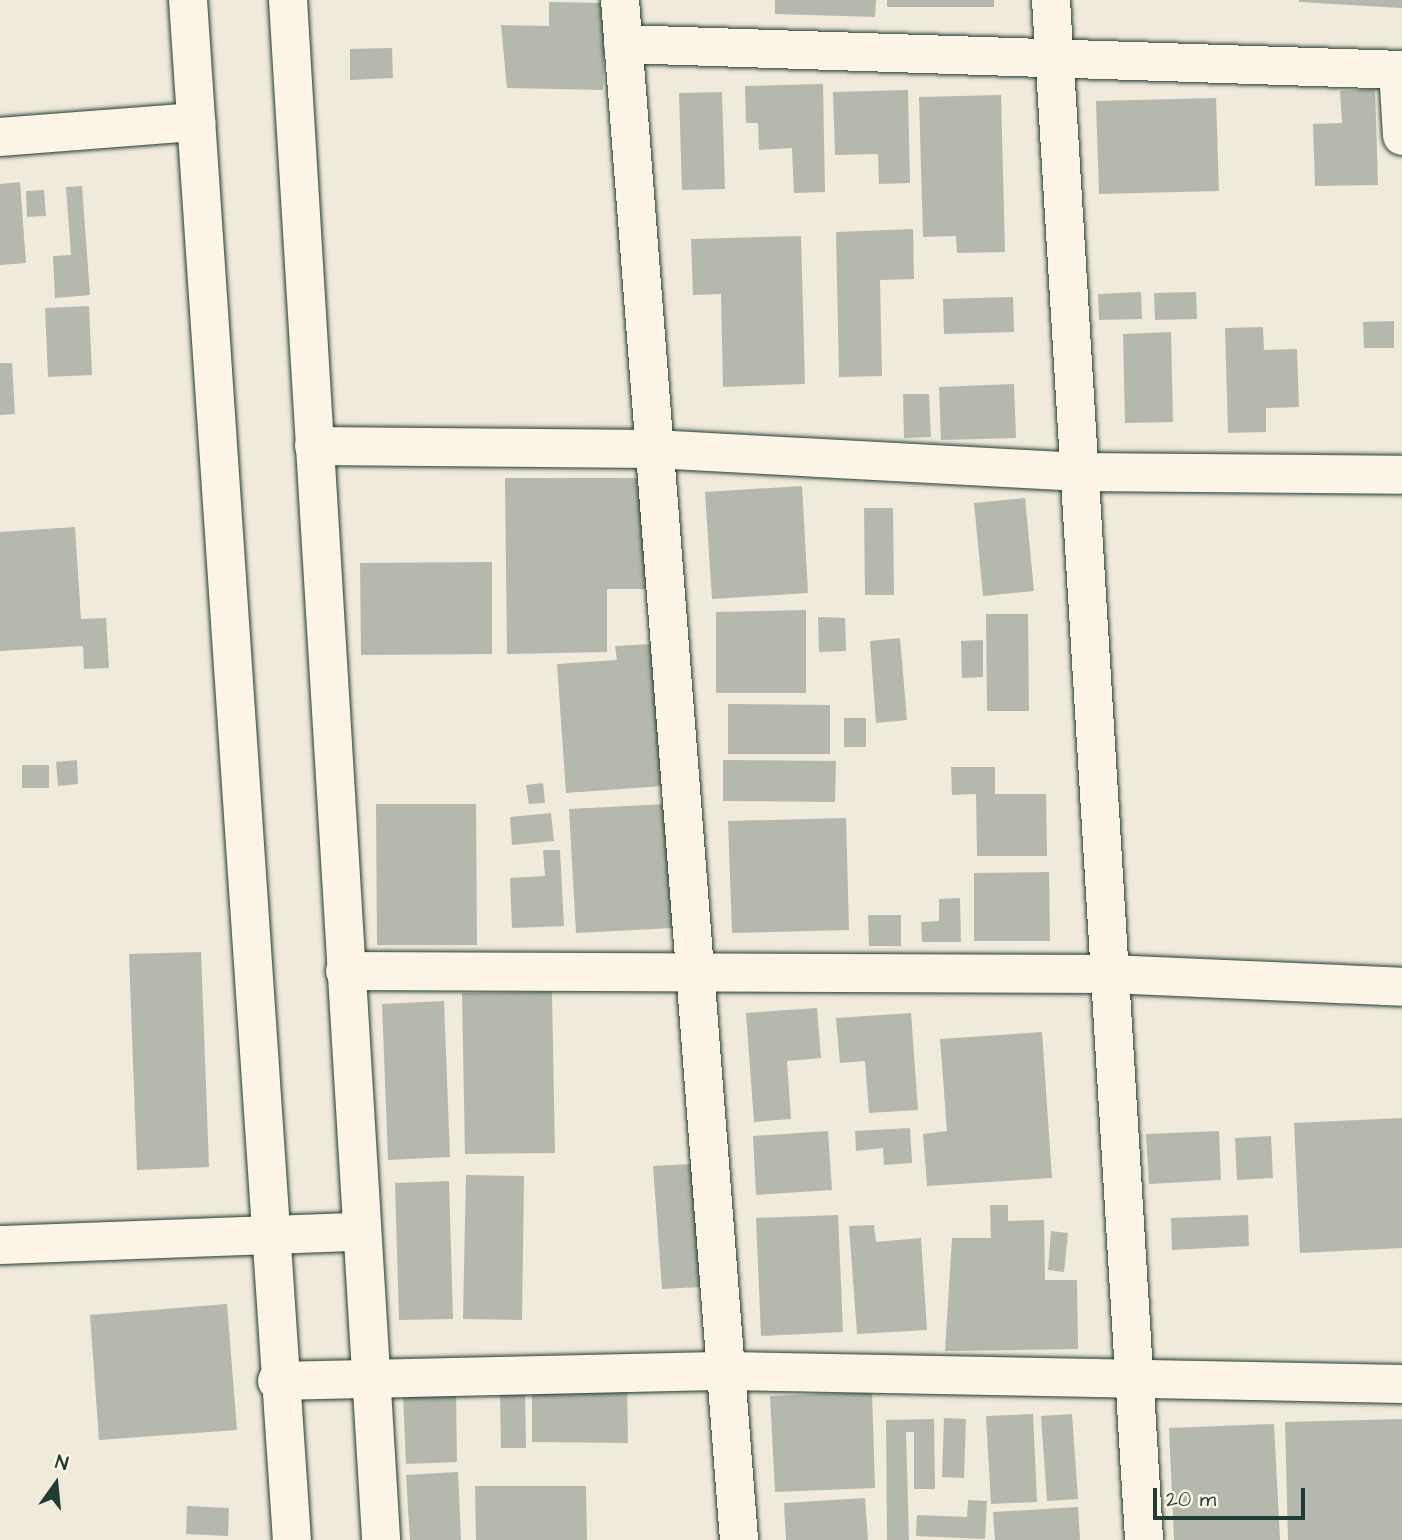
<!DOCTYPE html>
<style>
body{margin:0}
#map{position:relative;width:1402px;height:1540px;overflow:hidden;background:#efeada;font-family:"Architects Daughter",sans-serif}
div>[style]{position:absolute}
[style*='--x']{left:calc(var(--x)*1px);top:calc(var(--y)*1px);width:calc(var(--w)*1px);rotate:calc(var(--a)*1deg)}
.building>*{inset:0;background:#b5b9ad}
.roads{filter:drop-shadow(0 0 2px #1f3d34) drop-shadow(0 0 2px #1f3d34)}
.street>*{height:38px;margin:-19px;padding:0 19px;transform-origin:19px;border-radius:19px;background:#fcf5e5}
.highway>*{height:38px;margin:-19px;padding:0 19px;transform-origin:19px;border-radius:19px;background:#fcf5e5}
span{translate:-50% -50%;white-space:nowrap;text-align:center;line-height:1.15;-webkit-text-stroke:5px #fcf5e5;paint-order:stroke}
.north{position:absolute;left:21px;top:1449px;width:70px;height:70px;-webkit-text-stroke:5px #fcf5e5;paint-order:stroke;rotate:15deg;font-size:19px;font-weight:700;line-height:28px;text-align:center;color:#1f3d34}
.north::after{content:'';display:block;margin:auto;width:24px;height:32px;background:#1f3d34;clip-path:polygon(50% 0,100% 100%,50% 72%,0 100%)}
.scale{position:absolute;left:1153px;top:1488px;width:152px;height:32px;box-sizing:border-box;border:4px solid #1f3d34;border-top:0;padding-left:9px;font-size:21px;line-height:24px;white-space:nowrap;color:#1f3d34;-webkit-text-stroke:5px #fcf5e5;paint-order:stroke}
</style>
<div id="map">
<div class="building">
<div style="clip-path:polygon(775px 0,876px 0,875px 17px,775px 14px)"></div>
<div style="clip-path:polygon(887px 0,994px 0,994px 7px,887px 7px)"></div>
<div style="clip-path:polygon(1299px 0,1402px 0,1402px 8px,1299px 2px)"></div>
<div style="clip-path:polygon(549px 2px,605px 3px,603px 90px,507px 88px,501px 25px,549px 26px)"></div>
<div style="clip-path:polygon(392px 48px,393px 78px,350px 80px,350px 49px)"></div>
<div style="clip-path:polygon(823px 84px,825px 192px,794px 193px,792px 148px,759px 150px,758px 123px,746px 123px,745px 86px)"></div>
<div style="clip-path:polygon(1375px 89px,1378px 185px,1315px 186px,1313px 124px,1342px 123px,1340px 91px)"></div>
<div style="clip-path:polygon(908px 90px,910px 183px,879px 184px,878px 154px,835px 155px,833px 92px)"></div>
<div style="clip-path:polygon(722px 92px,725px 189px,682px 190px,679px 93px)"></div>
<div style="clip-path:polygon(1001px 95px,1005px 252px,957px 253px,956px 236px,923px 237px,919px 97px)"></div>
<div style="clip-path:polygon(1216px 98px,1219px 191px,1099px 194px,1096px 101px)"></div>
<div style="clip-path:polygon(20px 182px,26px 263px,0 265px,0 184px)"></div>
<div style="clip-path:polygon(82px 186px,90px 295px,55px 298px,53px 256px,71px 255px,66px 187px)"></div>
<div style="clip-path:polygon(44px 190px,46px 216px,27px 217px,26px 191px)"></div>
<div style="clip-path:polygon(913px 229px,914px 279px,880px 280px,882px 376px,839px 377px,836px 232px)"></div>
<div style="clip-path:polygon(801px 236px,805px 384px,723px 387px,721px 294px,693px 295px,691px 239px)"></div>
<div style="clip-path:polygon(1141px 292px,1142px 319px,1099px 320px,1098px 294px)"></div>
<div style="clip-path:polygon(1196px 292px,1197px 319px,1155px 320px,1154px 293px)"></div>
<div style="clip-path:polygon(1013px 297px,1014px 332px,944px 334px,943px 299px)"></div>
<div style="clip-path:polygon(89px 306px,92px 375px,48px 377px,45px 308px)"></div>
<div style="clip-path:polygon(1394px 321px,1394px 348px,1364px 348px,1363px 322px)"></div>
<div style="clip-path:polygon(1263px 327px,1264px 350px,1297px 349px,1299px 407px,1266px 408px,1266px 432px,1228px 433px,1225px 328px)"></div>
<div style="clip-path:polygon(1171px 332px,1173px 422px,1125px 423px,1123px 334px)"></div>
<div style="clip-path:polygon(0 363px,12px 363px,15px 414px,0 415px)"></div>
<div style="clip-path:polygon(1014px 384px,1016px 438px,941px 440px,939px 387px)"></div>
<div style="clip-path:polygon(903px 394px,929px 394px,931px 437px,904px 438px)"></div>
<div style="clip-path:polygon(505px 478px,644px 478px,646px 589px,607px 589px,607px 652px,507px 654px)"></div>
<div style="clip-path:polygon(802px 486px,808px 593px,712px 599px,705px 492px)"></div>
<div style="clip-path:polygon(1025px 498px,1034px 591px,983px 596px,974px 503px)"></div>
<div style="clip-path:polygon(864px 508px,893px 508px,894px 595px,865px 595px)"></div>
<div style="clip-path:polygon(75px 527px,81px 619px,106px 618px,109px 668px,84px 669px,83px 646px,0 651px,0 532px)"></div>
<div style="clip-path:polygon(492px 562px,492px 654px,361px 655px,360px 563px)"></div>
<div style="clip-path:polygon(806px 610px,806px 693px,716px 693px,716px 612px)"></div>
<div style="clip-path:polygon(986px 614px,1028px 614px,1029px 711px,987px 711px)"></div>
<div style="clip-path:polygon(818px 617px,845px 618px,846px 651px,819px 652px)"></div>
<div style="clip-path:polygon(900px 638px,907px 720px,876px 723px,870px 641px)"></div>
<div style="clip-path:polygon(983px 640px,983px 677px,962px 678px,961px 641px)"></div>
<div style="clip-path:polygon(652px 644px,663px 786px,566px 793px,557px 664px,617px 660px,615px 646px)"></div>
<div style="clip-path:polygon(728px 704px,830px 705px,830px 754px,728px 754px)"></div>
<div style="clip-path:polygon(844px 718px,866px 718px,866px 747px,844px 747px)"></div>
<div style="clip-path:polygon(77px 760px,78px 784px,58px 786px,56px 762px)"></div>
<div style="clip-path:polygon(723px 760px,836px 761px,835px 802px,723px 801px)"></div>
<div style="clip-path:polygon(22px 765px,49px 765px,49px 788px,22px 788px)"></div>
<div style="clip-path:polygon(951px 767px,995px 767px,995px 794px,1046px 794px,1047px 856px,977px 856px,976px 794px,952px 795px)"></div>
<div style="clip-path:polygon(543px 783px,545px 803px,529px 804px,526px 785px)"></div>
<div style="clip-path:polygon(376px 804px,476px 804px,477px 945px,377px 945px)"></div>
<div style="clip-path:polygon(666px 804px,673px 928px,576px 933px,569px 809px)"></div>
<div style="clip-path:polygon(551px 813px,554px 841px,512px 845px,510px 817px)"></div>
<div style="clip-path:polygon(846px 818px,849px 930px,732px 933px,728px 821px)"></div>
<div style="clip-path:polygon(543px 850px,560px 850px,564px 926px,512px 928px,510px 878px,545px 876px)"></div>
<div style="clip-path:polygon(1049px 872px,1050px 941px,974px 941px,974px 873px)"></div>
<div style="clip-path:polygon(960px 898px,961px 942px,922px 942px,921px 922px,939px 921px,939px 899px)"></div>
<div style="clip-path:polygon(868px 915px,901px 915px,901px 946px,869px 946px)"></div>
<div style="clip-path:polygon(201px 952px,209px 1167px,137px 1170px,129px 954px)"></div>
<div style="clip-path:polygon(552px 992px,555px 1153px,465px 1154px,462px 993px)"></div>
<div style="clip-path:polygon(444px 1001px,450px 1157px,388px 1160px,382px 1004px)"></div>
<div style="clip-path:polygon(817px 1008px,821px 1058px,787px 1061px,791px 1119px,754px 1122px,746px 1013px)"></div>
<div style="clip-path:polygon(911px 1013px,918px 1110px,869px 1113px,865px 1061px,840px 1063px,836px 1018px)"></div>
<div style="clip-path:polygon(1042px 1032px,1052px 1178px,927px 1186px,923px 1134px,947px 1131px,940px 1039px)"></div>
<div style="clip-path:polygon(1402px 1118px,1402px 1248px,1300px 1253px,1294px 1123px)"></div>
<div style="clip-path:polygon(910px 1128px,912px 1163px,884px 1165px,883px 1148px,856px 1151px,855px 1131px)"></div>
<div style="clip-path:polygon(828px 1131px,832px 1190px,756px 1195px,753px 1136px)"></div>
<div style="clip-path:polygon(1219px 1131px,1221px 1180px,1149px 1184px,1146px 1134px)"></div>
<div style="clip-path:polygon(1271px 1136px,1273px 1178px,1237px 1180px,1235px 1138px)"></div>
<div style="clip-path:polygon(692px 1164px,700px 1287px,662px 1289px,653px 1166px)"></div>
<div style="clip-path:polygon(466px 1175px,524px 1176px,522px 1320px,463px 1319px)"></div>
<div style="clip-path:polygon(449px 1181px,453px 1319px,399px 1320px,395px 1183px)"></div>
<div style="clip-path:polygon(990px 1205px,1008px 1205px,1008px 1221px,1044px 1220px,1045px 1280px,1077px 1280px,1078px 1349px,945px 1351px,952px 1238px,991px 1238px)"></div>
<div style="clip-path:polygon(838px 1215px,843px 1332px,761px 1336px,756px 1218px)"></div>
<div style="clip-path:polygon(1248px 1215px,1249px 1246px,1172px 1250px,1171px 1218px)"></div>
<div style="clip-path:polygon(874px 1225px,876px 1242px,921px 1238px,927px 1330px,857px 1334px,849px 1226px)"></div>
<div style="clip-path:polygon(1051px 1231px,1068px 1233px,1064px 1272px,1048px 1270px)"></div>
<div style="clip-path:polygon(227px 1304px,237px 1430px,99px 1440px,90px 1315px)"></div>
<div style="clip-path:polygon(532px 1385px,627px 1386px,628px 1443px,532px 1442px)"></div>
<div style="clip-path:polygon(500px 1390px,525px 1390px,526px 1448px,501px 1448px)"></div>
<div style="clip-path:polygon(872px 1392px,875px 1488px,775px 1492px,770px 1396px)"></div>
<div style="clip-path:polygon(456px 1393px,457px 1462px,406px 1464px,403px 1395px)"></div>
<div style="clip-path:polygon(1033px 1414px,1037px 1502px,991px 1504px,986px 1416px)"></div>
<div style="clip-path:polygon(1072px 1414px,1078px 1499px,1047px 1501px,1041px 1416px)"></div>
<div style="clip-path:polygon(944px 1418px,966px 1419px,964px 1478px,942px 1477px)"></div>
<div style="clip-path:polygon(934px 1419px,935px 1489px,914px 1489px,914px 1432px,906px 1432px,909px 1540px,887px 1540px,886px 1420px)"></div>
<div style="clip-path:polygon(1402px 1419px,1402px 1540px,1288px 1540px,1285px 1422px)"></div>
<div style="clip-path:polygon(1274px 1424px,1280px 1540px,1174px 1540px,1169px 1428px)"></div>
<div style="clip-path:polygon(458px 1472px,461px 1540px,410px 1540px,406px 1475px)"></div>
<div style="clip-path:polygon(475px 1486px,586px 1486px,587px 1540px,476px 1540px)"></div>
<div style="clip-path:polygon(865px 1498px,868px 1540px,786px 1540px,784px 1503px)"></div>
<div style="clip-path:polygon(968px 1500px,987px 1501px,985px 1539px,916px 1536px,917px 1515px,967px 1517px)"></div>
<div style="clip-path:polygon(187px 1506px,229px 1508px,228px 1536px,186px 1534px)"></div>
<div style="clip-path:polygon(1078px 1507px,1080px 1540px,995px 1540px,993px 1512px)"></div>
</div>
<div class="roads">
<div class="street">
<div style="--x:620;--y:0;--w:1545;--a:85.58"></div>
<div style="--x:1051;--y:0;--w:1543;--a:86.54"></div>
<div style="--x:623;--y:44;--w:779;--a:1.91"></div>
<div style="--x:1398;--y:70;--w:66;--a:86.5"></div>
<div style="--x:0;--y:137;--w:197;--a:-4.4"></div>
<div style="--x:314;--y:446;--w:340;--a:0.5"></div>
<div style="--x:654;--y:449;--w:427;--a:3.1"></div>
<div style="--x:1080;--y:472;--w:322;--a:0.5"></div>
<div style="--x:345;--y:971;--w:764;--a:0.22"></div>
<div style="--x:1109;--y:974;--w:293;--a:2.5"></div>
<div style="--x:0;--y:1245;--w:360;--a:-2.1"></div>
<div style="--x:277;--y:1381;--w:451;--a:-1.3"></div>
<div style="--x:728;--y:1371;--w:674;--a:1.1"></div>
</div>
<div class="highway">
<div style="--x:188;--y:0;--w:1544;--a:86.14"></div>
<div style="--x:288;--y:0;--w:1543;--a:86.54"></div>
</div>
</div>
<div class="north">N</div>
<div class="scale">20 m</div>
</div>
